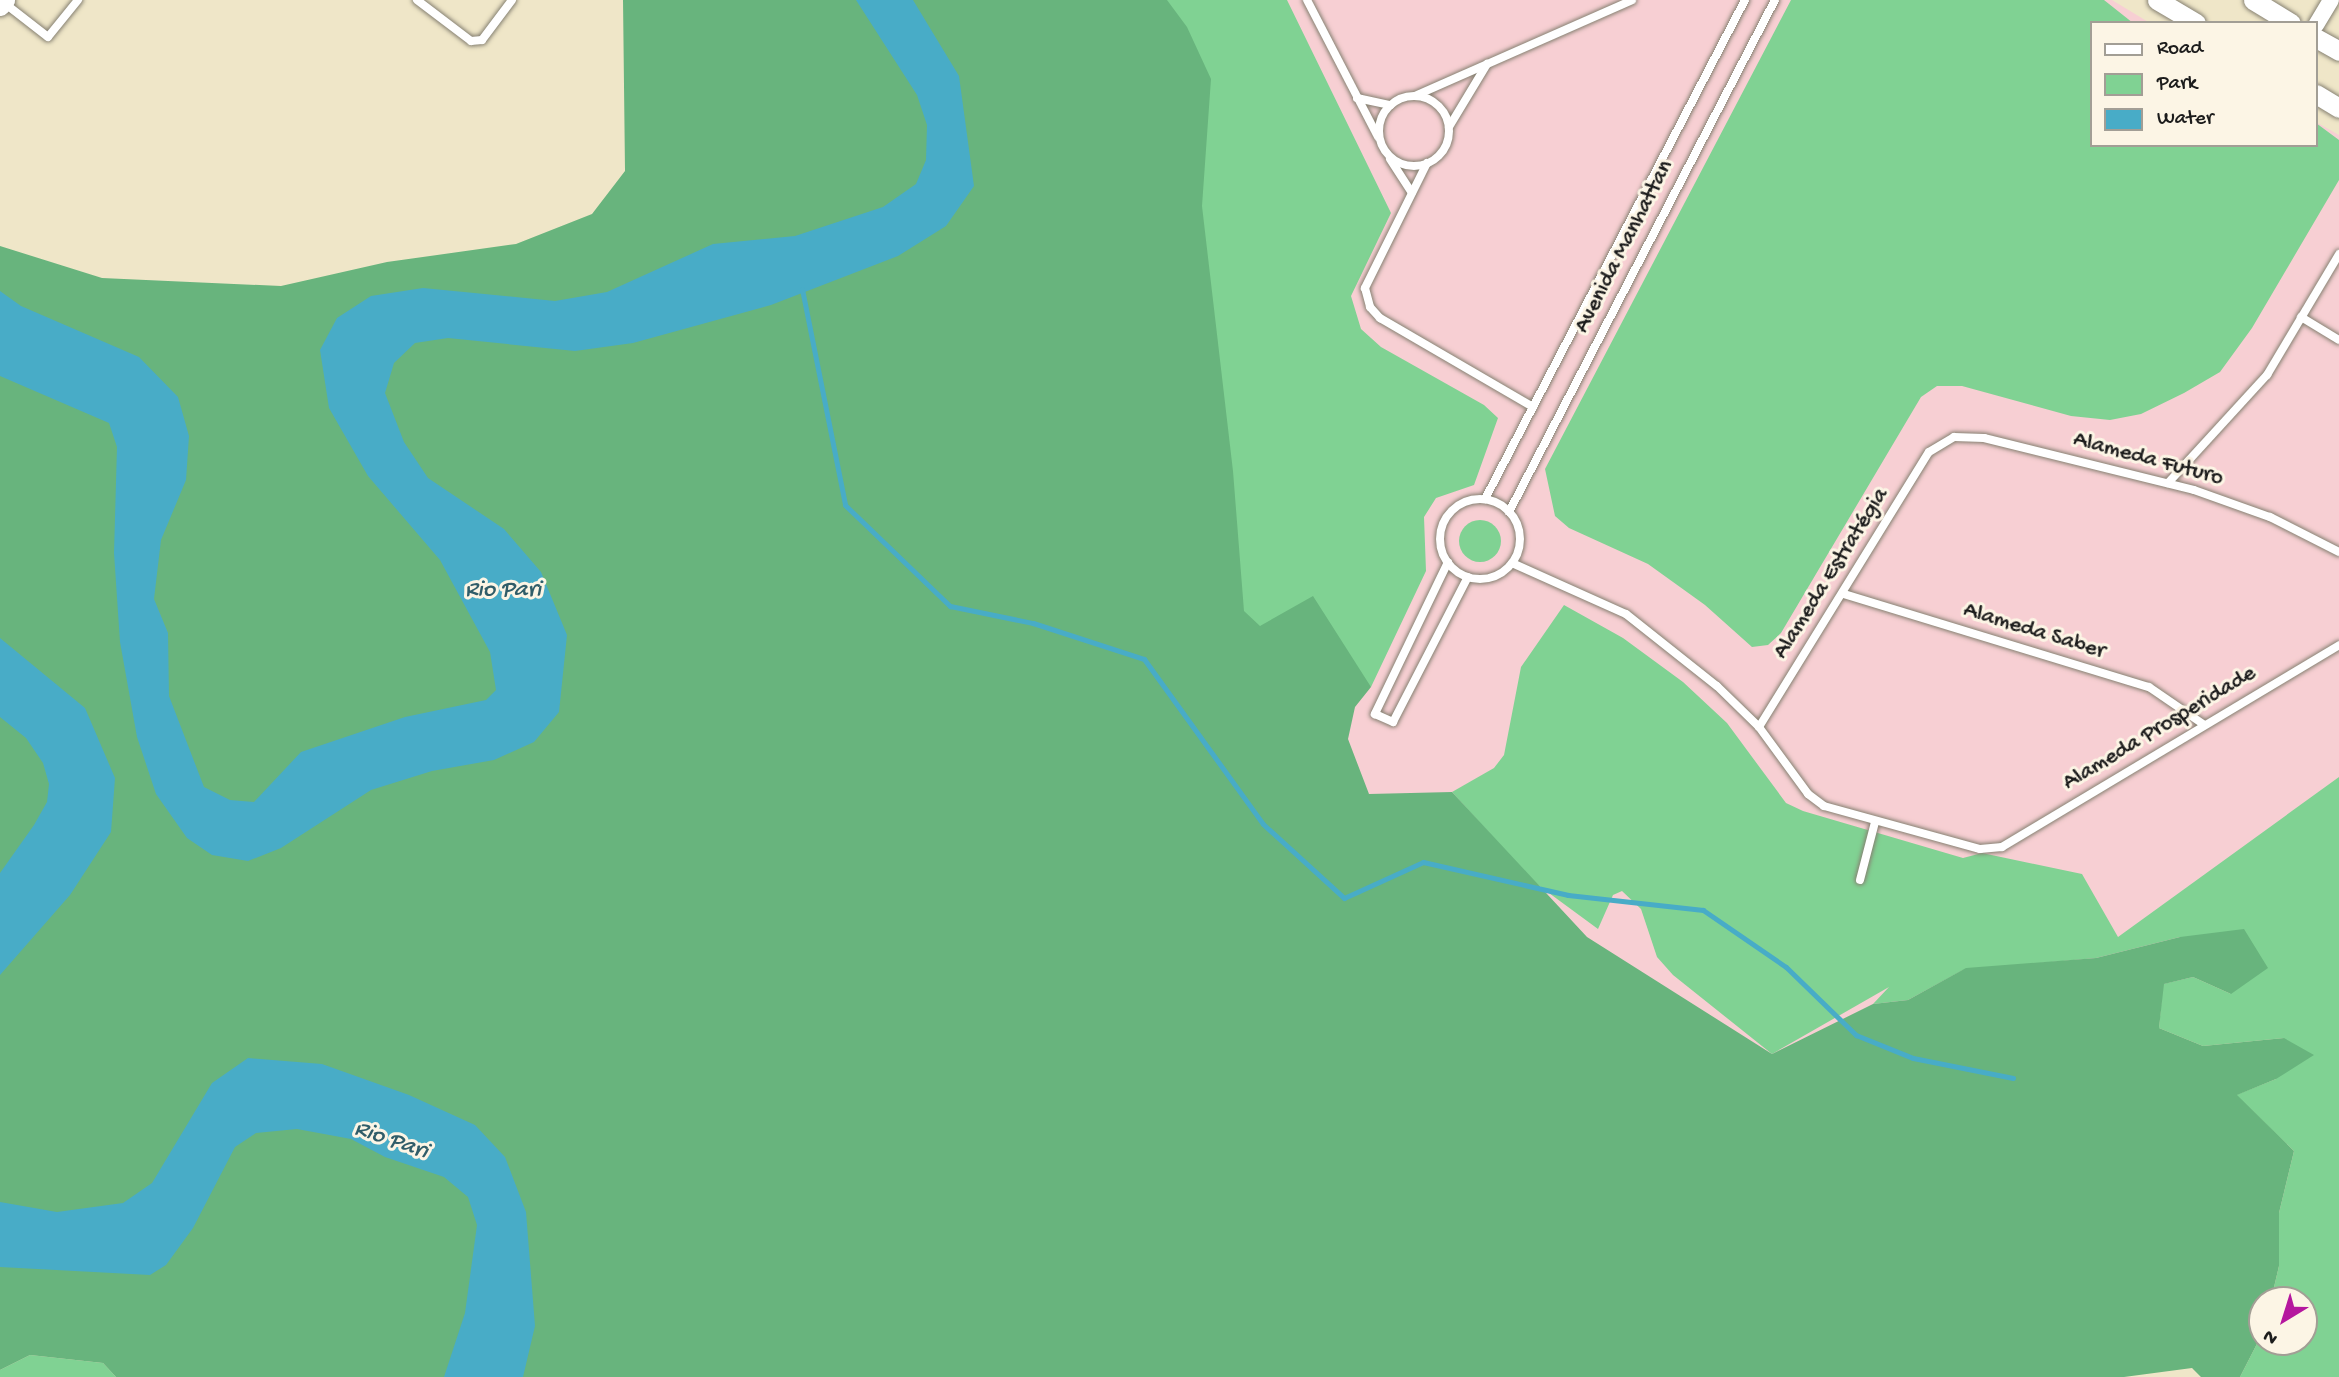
<!DOCTYPE html>
<meta charset="utf-8">
<style>
body{margin:0}
#map{position:relative;width:2339px;height:1377px;overflow:hidden;background:#efe6c8;font-family:"Gochi Hand",sans-serif}
div>[style]{position:absolute}
[style*='--x']{left:calc(var(--x)*1px);top:calc(var(--y)*1px);width:calc(var(--w)*1px);rotate:calc(var(--a)*1deg)}
.built>*{inset:0;background:#f7cfd3}
.green>*{inset:0;background:#80d293}
.round{border-radius:50%}
.forest>*{inset:0;background:#68b47d}
.water>*{inset:0;background:#48acc7}
.stream>*{height:5px;margin:-2.5px;padding:0 2.5px;transform-origin:2.5px;border-radius:2.5px;background:#48acc7}
.roads{filter:drop-shadow(0 0 2px #868172) drop-shadow(0 0 2px #868172)}
.service>*{height:8px;margin:-4px;padding:0 4px;transform-origin:4px;border-radius:4px;background:#fff}
.service>.ring{margin:-4px;padding:0;box-sizing:content-box;background:none;border:8px solid #fff;border-radius:50%}
.minor>*{height:16px;margin:-8px;padding:0 8px;transform-origin:8px;border-radius:8px;background:#fff}
.tertiary>*{height:19px;margin:-9.5px;padding:0 9.5px;transform-origin:9.5px;border-radius:9.5px;background:#fff}
span{translate:-50% -50%;white-space:nowrap;text-align:center;line-height:1.15;-webkit-text-stroke:6px #fcf5e5;paint-order:stroke}
.street-label{font-size:23px;color:#1c1c1c}
.water-label{font-size:24px;color:#305d69;font-style:italic}
.legend{position:absolute;left:2090px;top:21px;width:228px;height:126px;box-sizing:border-box;background:#fcf5e5;border:2px solid #a29e95;margin:0;padding:9px 12px;list-style:none;font-size:21px;color:#1c1c1c}
.legend li{display:flex;align-items:center;gap:14px;height:35px}
.legend b{width:35px;border:2px solid #a29e95}
.north{position:absolute;left:2248px;top:1286px;width:70px;height:70px;box-sizing:border-box;background:#fcf5e5;border:2px solid #a29e95;border-radius:50%;rotate:218deg;font-size:19px;font-weight:700;line-height:28px;text-align:center;color:#1c1c1c}
.north::after{content:'';display:block;margin:auto;width:24px;height:32px;background:#b5179e;clip-path:polygon(50% 0,100% 100%,50% 72%,0 100%)}
</style>
<div id="map">
<div class="built">
<div style="clip-path:polygon(765px 0,2112px 0,2150px 23px,2092px 23px,2092px 145px,2316px 145px,2316px 122px,2339px 135px,2339px 863px,2134px 1030px,1598px 1107px)"></div>
</div>
<div class="green">
<div style="clip-path:polygon(768px 0,1287px 0,1391px 213px,1351px 296px,1361px 329px,1381px 347px,1484px 405px,1498px 418px,1474px 485px,1436px 498px,1424px 517px,1426px 571px,1371px 687px,1196px 595px)"></div>
<div style="clip-path:polygon(1791px 0,2104px 0,2133px 23px,2092px 23px,2092px 145px,2316px 145px,2316px 123px,2339px 140px,2339px 180px,2252px 328px,2220px 372px,2184px 393px,2141px 414px,2110px 420px,2071px 416px,1962px 386px,1937px 386px,1921px 397px,1781px 633px,1768px 645px,1752px 647px,1705px 605px,1648px 564px,1569px 528px,1555px 516px,1545px 469px)"></div>
<div class="round" style="left:1459px;top:520px;width:42px;height:42px"></div>
<div style="clip-path:polygon(1564px 605px,1623px 638px,1683px 682px,1727px 723px,1786px 803px,1803px 811px,1963px 858px,1982px 853px,2082px 874px,2118px 937px,2339px 777px,2339px 1377px,2240px 1377px,2262px 1334px,2262px 1342px,2304px 1342px,2304px 1300px,2271px 1300px,2279px 1266px,2279px 1213px,2294px 1151px,2236px 1095px,2276px 1079px,2284px 1038px,2203px 1046px,2159px 1028px,2163px 984px,2193px 977px,2231px 994px,2180px 937px,2096px 958px,1963px 970px,1908px 1000px,1873px 1004px,1889px 987px,1772px 1054px,1673px 975px,1657px 957px,1641px 909px,1622px 891px,1613px 895px,1598px 929px,1534px 882px,1452px 792px,1494px 768px,1504px 755px,1521px 667px)"></div>
<div style="clip-path:polygon(30px 1355px,103px 1363px,116px 1377px,0 1377px,0 1370px)"></div>
</div>
<div class="forest">
<div style="clip-path:polygon(623px 0,1167px 0,1187px 27px,1211px 79px,1202px 206px,1233px 471px,1244px 611px,1260px 626px,1313px 596px,1371px 687px,1355px 707px,1348px 739px,1369px 794px,1452px 792px,1587px 937px,1772px 1054px,1873px 1004px,1908px 1000px,1966px 968px,2096px 958px,2180px 937px,2244px 929px,2268px 968px,2231px 994px,2193px 977px,2164px 984px,2159px 1028px,2203px 1046px,2284px 1038px,2314px 1055px,2276px 1079px,2237px 1095px,2294px 1151px,2279px 1213px,2279px 1266px,2271px 1300px,2262px 1300px,2262px 1334px,2240px 1377px,2201px 1377px,2192px 1368px,2124px 1377px,116px 1377px,103px 1363px,30px 1355px,0 1370px,0 246px,102px 278px,281px 286px,387px 262px,516px 244px,592px 214px,625px 171px)"></div>
</div>
<div class="water">
<div style="clip-path:polygon(856px 0,913px 0,959px 76px,974px 186px,946px 226px,898px 256px,771px 305px,633px 343px,575px 351px,448px 338px,415px 343px,394px 363px,385px 393px,404px 442px,428px 478px,504px 529px,541px 572px,567px 635px,559px 712px,534px 742px,494px 760px,432px 771px,371px 790px,281px 848px,248px 861px,212px 855px,187px 838px,156px 794px,137px 737px,120px 642px,114px 553px,117px 447px,109px 423px,0 376px,0 291px,21px 306px,139px 357px,178px 397px,189px 436px,186px 480px,161px 540px,154px 599px,168px 633px,169px 696px,204px 787px,230px 800px,254px 802px,301px 752px,405px 717px,486px 700px,496px 690px,490px 652px,440px 560px,368px 476px,329px 408px,320px 350px,337px 318px,371px 296px,423px 288px,555px 301px,607px 292px,713px 244px,795px 236px,883px 207px,916px 184px,926px 160px,927px 125px,917px 95px)"></div>
<div style="clip-path:polygon(0 638px,85px 708px,115px 778px,111px 832px,70px 895px,0 975px,0 873px,34px 825px,47px 802px,49px 784px,43px 763px,26px 738px,0 717px)"></div>
<div style="clip-path:polygon(248px 1058px,322px 1064px,409px 1095px,475px 1125px,505px 1157px,526px 1212px,535px 1326px,523px 1377px,444px 1377px,465px 1313px,477px 1225px,468px 1197px,444px 1177px,385px 1157px,351px 1139px,297px 1129px,256px 1133px,235px 1147px,193px 1228px,166px 1265px,150px 1275px,0 1267px,0 1202px,57px 1212px,123px 1203px,152px 1183px,212px 1083px)"></div>
</div>
<div class="stream">
<div style="--x:802;--y:289;--w:220;--a:78.7"></div>
<div style="--x:845;--y:505;--w:146;--a:43.9"></div>
<div style="--x:950;--y:606;--w:85;--a:11.6"></div>
<div style="--x:1033;--y:623;--w:117;--a:18"></div>
<div style="--x:1144;--y:659;--w:203;--a:54.2"></div>
<div style="--x:1263;--y:824;--w:110;--a:42.4"></div>
<div style="--x:1344;--y:898;--w:87;--a:-24.5"></div>
<div style="--x:1423;--y:862;--w:149;--a:12.8"></div>
<div style="--x:1568;--y:895;--w:136;--a:6.3"></div>
<div style="--x:1703;--y:910;--w:101;--a:34.5"></div>
<div style="--x:1786;--y:967;--w:98;--a:44.2"></div>
<div style="--x:1856;--y:1035;--w:61;--a:22"></div>
<div style="--x:1913;--y:1058;--w:102;--a:11.3"></div>
</div>
<div class="roads">
<div class="service">
<div style="--x:417;--y:0;--w:68;--a:37.2"></div>
<div style="--x:471;--y:41;--w:11;--a:-5"></div>
<div style="--x:482;--y:40;--w:50;--a:-53.1"></div>
<div style="--x:1307;--y:0;--w:154;--a:62.6"></div>
<div style="--x:3;--y:2;--w:57;--a:37.9"></div>
<div style="--x:48;--y:37;--w:48;--a:-51"></div>
<div style="--x:1417;--y:95;--w:235;--a:-23.8"></div>
<div class="ring" style="left:1379px;top:96px;width:62px;height:62px"></div>
<div style="--x:1357;--y:98;--w:34;--a:12"></div>
<div style="--x:1449;--y:127;--w:74;--a:-58.9"></div>
<div style="--x:1390;--y:159;--w:40;--a:57.1"></div>
<div style="--x:1427;--y:163;--w:140;--a:116.4"></div>
<div style="--x:1365;--y:288;--w:20;--a:75"></div>
<div style="--x:1370;--y:307;--w:15;--a:48"></div>
<div style="--x:1380;--y:318;--w:177;--a:30.2"></div>
<div style="--x:2301;--y:317;--w:44;--a:31.2"></div>
<div style="--x:2168;--y:483;--w:147;--a:-47.5"></div>
<div style="--x:2267;--y:375;--w:141;--a:-59.2"></div>
<div style="--x:1485;--y:499;--w:563;--a:-62.48"></div>
<div class="ring" style="left:1440px;top:499px;width:72px;height:72px"></div>
<div style="--x:1509;--y:512;--w:577;--a:-62.55"></div>
<div style="--x:1448;--y:562;--w:169;--a:115.7"></div>
<div style="--x:1375;--y:714;--w:20;--a:24"></div>
<div style="--x:1393;--y:722;--w:163;--a:-62.7"></div>
<div style="--x:1512;--y:563;--w:125;--a:24.1"></div>
<div style="--x:1626;--y:614;--w:116;--a:38.4"></div>
<div style="--x:1717;--y:686;--w:59;--a:44.3"></div>
<div style="--x:1759;--y:727;--w:83;--a:53.8"></div>
<div style="--x:1808;--y:794;--w:20;--a:37"></div>
<div style="--x:1824;--y:806;--w:162;--a:15.4"></div>
<div style="--x:1980;--y:849;--w:22;--a:-5"></div>
<div style="--x:2002;--y:847;--w:393;--a:-30.9"></div>
<div style="--x:1844;--y:594;--w:319;--a:17"></div>
<div style="--x:2149;--y:687;--w:65;--a:34.4"></div>
<div style="--x:1759;--y:727;--w:323;--a:-58.3"></div>
<div style="--x:1929;--y:452;--w:29;--a:-31"></div>
<div style="--x:1954;--y:437;--w:30;--a:2"></div>
<div style="--x:1984;--y:438;--w:216;--a:13.9"></div>
<div style="--x:2194;--y:490;--w:81;--a:19.6"></div>
<div style="--x:2270;--y:517;--w:77;--a:26.9"></div>
<div style="--x:1860;--y:880;--w:60;--a:-75.5"></div>
</div>
<div class="minor">
<div style="--x:2316;--y:25;--w:29;--a:-59"></div>
</div>
<div class="tertiary">
<div style="--x:2157;--y:0;--w:45;--a:30.5"></div>
<div style="--x:2253;--y:0;--w:44;--a:31.2"></div>
<div style="--x:0;--y:6;--w:8;--a:-50"></div>
<div style="--x:2316;--y:38;--w:26;--a:29"></div>
<div style="--x:2316;--y:94;--w:27;--a:31"></div>
</div>
</div>
<div class="street-label">
<span style="left:1625px;top:247px;rotate:-63deg">Avenida Manhattan</span>
<span style="left:2148px;top:460px;rotate:15deg">Alameda Futuro</span>
<span style="left:1832px;top:574px;rotate:-58deg">Alameda Estratégia</span>
<span style="left:2034px;top:632px;rotate:17deg">Alameda Saber</span>
<span style="left:2160px;top:729px;rotate:-31deg">Alameda Prosperidade</span>
</div>
<div class="water-label">
<span style="left:503px;top:591px">Rio Pari</span>
<span style="left:391px;top:1141px;rotate:19deg">Rio Pari</span>
</div>
<ul class="legend">
<li><b style="height:9px;background:#fff"></b>Road</li>
<li><b style="height:19px;background:#80d293"></b>Park</li>
<li><b style="height:19px;background:#48acc7"></b>Water</li>
</ul>
<div class="north">N</div>
</div>
